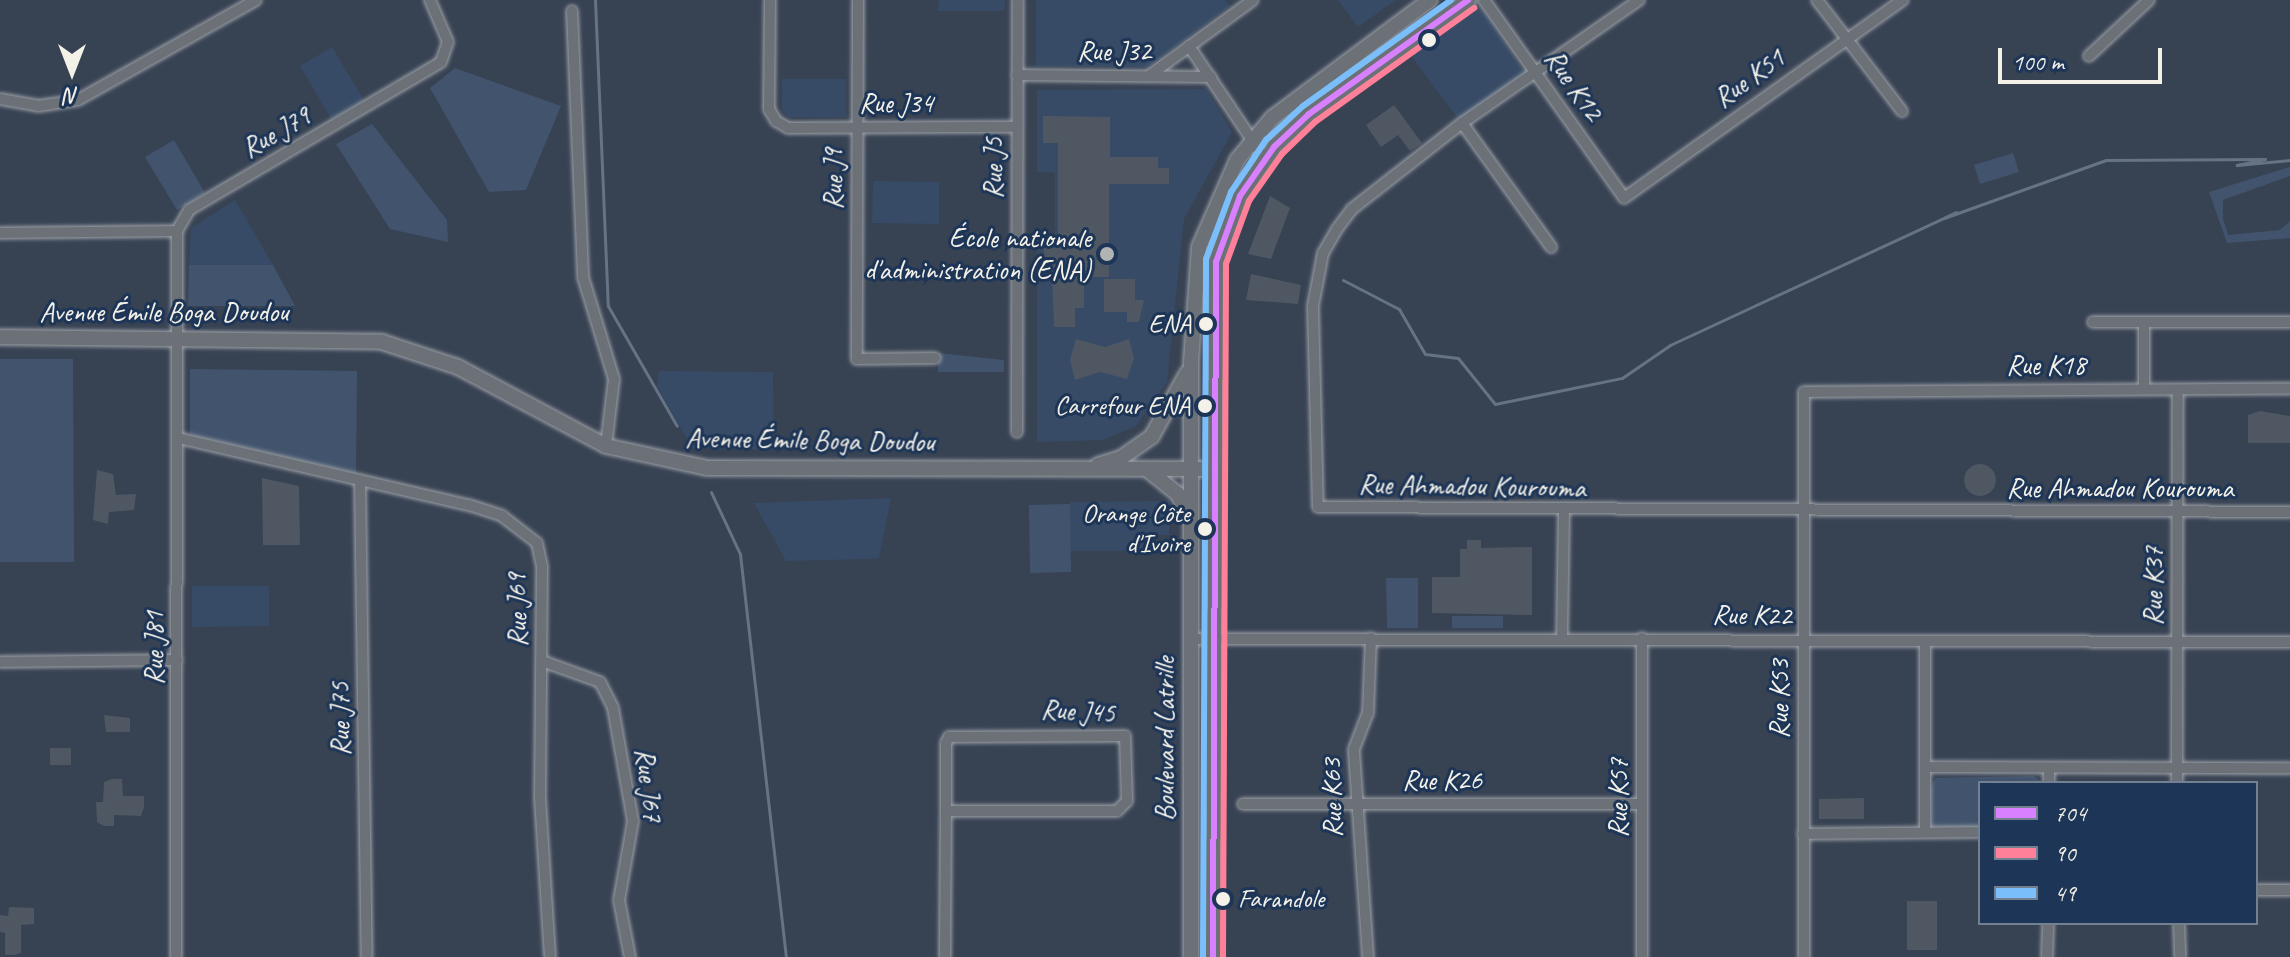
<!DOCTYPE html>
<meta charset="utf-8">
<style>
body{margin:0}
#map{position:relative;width:2290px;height:957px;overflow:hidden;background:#374253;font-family:Caveat,sans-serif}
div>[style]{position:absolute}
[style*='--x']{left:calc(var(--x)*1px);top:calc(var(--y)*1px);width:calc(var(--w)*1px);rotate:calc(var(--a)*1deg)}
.built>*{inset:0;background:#374b66}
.green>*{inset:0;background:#42546d}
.stream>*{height:3px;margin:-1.5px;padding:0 1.5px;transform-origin:1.5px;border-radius:1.5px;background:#657385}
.building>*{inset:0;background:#4f5763}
.round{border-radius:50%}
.roads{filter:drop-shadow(0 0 2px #9da1a7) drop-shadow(0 0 2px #9da1a7)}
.street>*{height:10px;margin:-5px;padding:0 5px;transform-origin:5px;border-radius:5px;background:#6c7177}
.secondary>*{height:14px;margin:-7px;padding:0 7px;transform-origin:7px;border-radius:7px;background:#6c7177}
.bus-1>*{height:6px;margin:-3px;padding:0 3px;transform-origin:3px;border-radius:3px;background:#d880ff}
.bus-2>*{height:6px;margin:-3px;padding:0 3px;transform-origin:3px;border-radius:3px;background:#ff8098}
.bus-3>*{height:6px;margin:-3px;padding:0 3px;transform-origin:3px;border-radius:3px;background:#7abffc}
.dots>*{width:22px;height:22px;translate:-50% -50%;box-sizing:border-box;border:4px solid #1d3557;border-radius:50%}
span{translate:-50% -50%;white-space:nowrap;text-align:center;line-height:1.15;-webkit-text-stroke:6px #1d3557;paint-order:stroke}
.bus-label{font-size:26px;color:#f4f1e8}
.right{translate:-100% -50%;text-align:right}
.left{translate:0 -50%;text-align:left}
.street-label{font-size:28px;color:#f4f1e8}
.poi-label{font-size:28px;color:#f4f1e8}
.legend{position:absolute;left:1978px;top:781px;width:280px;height:144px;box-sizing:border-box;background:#1d3557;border:2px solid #738091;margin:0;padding:10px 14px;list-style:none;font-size:24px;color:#f4f1e8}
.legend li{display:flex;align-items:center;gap:16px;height:40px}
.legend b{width:40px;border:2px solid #738091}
.north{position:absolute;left:32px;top:32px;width:80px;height:80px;-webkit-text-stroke:6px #1d3557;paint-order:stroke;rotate:180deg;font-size:22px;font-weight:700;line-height:32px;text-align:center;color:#f4f1e8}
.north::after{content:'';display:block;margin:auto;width:28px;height:36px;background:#f4f1e8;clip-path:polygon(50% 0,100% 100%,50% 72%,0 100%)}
.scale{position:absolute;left:1998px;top:48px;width:164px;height:36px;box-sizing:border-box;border:4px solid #f4f1e8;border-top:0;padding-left:10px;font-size:24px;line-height:28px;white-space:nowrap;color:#f4f1e8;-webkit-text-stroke:6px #1d3557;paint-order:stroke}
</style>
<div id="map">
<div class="built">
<div style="clip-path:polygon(939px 0,1005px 0,1004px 11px,938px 11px)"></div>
<div style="clip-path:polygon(1036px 0,1225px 0,1230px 6px,1148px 67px,1036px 66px)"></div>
<div style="clip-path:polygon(1338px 0,1396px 0,1358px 27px)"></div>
<div style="clip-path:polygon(1476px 1px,1525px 73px,1459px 120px,1408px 52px)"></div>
<div style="clip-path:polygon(332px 47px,364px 100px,331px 119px,300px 66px)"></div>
<div style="clip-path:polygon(782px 79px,846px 79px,846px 117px,789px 117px,782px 110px)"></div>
<div style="clip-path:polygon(1206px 89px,1232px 132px,1184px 219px,1167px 382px,1136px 426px,1103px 440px,1037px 442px,1037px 240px,1055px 239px,1055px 173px,1037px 172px,1037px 90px)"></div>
<div style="clip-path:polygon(873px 181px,939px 182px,939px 224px,872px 223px)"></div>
<div style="clip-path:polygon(235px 200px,273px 265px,189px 265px,191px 228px)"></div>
<div style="clip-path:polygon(659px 371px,773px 372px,774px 450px,692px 448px,657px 386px)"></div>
<div style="clip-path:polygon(891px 498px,879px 558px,868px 559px,786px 561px,754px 503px)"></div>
<div style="clip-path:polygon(1169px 501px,1169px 535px,1155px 535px,1155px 551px,1070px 551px,1070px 502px)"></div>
<div style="clip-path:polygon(192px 586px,269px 586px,269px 626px,192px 627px)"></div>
</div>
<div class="green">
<div style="clip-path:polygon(455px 68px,561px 106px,526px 190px,489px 192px,430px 88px)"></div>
<div style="clip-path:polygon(372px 124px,447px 220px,448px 242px,390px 229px,336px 144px)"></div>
<div style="clip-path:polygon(174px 140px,205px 193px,177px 210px,145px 157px)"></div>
<div style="clip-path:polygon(2013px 153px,2019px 172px,1980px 184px,1974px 165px)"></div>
<div style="clip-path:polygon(2290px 167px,2290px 176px,2223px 200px,2223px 219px,2228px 235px,2280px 230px,2290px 221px,2290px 238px,2227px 243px,2209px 192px)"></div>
<div style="clip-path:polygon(189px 265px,273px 265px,295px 306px,188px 306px)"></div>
<div style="clip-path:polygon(938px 353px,1004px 360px,1004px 372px,938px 372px)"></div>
<div style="clip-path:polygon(0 359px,73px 359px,74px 562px,0 562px)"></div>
<div style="clip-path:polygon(190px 369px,357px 371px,356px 473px,190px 435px)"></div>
<div style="clip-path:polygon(1070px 504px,1071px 572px,1030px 573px,1029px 505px)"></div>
<div style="clip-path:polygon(1386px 578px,1418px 578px,1418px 628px,1387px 628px)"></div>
<div style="clip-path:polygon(1452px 616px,1503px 616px,1503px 628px,1452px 628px)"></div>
<div style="clip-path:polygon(2034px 776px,2043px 783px,1980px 783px,1980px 837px,1931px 829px,1930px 788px,1936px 778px)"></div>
</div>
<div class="stream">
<div style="--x:595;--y:0;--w:306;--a:87.6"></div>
<div style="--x:608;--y:306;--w:138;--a:60.1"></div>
<div style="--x:1343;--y:280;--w:63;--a:27.4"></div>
<div style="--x:1399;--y:309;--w:52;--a:60"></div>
<div style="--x:1425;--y:354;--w:33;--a:7"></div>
<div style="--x:1458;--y:358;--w:59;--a:51.2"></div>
<div style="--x:1495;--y:404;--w:130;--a:-11.6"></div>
<div style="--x:1622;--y:378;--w:58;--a:-34.5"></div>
<div style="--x:1670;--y:345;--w:315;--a:-24.9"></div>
<div style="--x:1956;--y:212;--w:13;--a:153"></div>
<div style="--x:1944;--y:218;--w:172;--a:-19.7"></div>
<div style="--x:2106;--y:160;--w:159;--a:-0.4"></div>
<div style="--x:2265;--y:159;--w:29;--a:168"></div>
<div style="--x:2237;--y:165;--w:53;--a:-5.4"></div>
<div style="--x:711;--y:492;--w:68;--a:64.9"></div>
<div style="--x:740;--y:554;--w:406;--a:83.5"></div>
</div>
<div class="building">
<div style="clip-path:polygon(1394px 105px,1422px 143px,1410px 151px,1398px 135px,1381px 147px,1366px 125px)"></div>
<div style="clip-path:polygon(1043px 116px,1110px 117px,1110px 157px,1158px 157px,1158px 168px,1169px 168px,1169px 184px,1109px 184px,1109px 277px,1084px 277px,1084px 308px,1075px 308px,1075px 327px,1054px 327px,1052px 277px,1045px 277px,1044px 248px,1058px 248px,1058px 143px,1043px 143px)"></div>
<div style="clip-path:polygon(1270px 196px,1290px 208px,1271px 259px,1248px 254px)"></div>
<div style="clip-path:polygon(1251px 274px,1301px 285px,1298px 304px,1246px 300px)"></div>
<div style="clip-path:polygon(1104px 279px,1135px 279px,1135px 300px,1144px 300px,1139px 322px,1127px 322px,1127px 312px,1104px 312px)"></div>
<div style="clip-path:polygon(1076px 339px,1105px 347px,1129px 339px,1134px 358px,1127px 379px,1100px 372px,1075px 380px,1070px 360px)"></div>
<div style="clip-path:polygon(2260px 411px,2290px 416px,2290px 443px,2248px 443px,2248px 415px)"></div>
<div class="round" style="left:1964px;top:464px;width:32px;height:32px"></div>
<div style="clip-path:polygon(97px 470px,113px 474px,116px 495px,136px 494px,134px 510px,109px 512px,108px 524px,93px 520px)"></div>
<div style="clip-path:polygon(262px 478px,299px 486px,300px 545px,263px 545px)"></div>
<div style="clip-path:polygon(1467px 540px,1481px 540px,1481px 548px,1532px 547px,1532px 615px,1432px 613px,1432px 577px,1460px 577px,1460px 549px,1467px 549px)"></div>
<div style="clip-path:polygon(104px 715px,130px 718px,130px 732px,106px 732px)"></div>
<div style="clip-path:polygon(50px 748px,71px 748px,71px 765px,50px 765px)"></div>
<div style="clip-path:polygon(112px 779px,122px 779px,123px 796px,144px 796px,144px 807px,141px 816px,114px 815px,114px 826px,104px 826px,97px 822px,96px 802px,103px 802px,104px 782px)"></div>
<div style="clip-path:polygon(1864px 798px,1864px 819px,1819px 819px,1819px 799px)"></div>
<div style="clip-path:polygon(1907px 901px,1937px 901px,1937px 950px,1907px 950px)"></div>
<div style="clip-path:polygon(9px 907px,34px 908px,34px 924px,21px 925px,21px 953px,14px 955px,5px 955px,5px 933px,0 932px,0 915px,8px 916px)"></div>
</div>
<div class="roads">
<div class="street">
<div style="--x:770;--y:0;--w:109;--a:90.5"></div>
<div style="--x:769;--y:109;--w:14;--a:60"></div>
<div style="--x:776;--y:121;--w:14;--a:30"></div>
<div style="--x:788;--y:128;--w:229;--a:-0.3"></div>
<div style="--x:858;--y:0;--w:359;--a:90.2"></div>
<div style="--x:857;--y:359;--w:78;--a:-0.7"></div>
<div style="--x:1484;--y:0;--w:242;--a:54.7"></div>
<div style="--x:1624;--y:198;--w:342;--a:-35.4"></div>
<div style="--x:1639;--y:0;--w:216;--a:145.2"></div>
<div style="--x:1462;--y:123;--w:140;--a:142"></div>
<div style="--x:1352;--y:209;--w:25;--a:127"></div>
<div style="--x:1337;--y:229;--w:28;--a:120"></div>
<div style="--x:1323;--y:253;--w:54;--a:100.7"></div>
<div style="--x:1313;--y:306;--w:201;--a:88.6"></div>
<div style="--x:1318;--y:507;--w:972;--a:0.29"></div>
<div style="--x:1817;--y:0;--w:140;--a:52.6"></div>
<div style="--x:572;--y:11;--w:266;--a:87.6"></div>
<div style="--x:583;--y:277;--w:107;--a:73.1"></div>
<div style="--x:614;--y:379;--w:67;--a:96.8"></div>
<div style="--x:1189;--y:46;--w:135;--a:56.2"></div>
<div style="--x:2089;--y:56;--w:82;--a:-43"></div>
<div style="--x:1017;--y:75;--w:194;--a:0.6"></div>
<div style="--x:1150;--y:75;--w:127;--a:-36.1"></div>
<div style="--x:0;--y:99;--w:39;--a:10"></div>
<div style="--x:38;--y:106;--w:40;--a:-8.5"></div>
<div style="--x:78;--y:100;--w:204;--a:-29.3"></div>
<div style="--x:1462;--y:123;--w:153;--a:54.3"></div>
<div style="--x:0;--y:233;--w:177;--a:-0.6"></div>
<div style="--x:2093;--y:322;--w:197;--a:0"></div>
<div style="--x:2144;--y:389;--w:67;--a:-90"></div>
<div style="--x:1017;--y:432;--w:432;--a:-89.9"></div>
<div style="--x:178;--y:438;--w:299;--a:13"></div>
<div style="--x:469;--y:505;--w:35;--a:18"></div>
<div style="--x:502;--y:516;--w:44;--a:37.6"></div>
<div style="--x:537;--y:543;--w:24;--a:78"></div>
<div style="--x:542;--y:566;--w:232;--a:90.5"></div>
<div style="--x:540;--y:798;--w:159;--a:86.4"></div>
<div style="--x:360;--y:480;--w:477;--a:89.2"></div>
<div style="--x:1562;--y:638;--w:126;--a:-89.1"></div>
<div style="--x:1642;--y:638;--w:319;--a:90"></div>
<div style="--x:1191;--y:639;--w:1099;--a:0.16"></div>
<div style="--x:542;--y:661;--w:62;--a:19.9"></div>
<div style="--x:600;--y:682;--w:29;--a:63"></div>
<div style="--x:613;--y:708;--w:115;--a:80"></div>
<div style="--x:633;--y:821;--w:80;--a:100"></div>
<div style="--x:619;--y:900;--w:58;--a:79.1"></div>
<div style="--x:0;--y:662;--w:177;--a:-0.6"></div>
<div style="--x:1927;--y:767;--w:363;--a:0.2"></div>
<div style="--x:2049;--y:783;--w:15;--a:-90"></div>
<div style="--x:2177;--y:783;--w:393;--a:-89.9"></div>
<div style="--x:1243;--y:804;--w:399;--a:0"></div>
<div style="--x:1925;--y:832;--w:191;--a:-90"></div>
<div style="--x:1803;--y:834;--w:177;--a:-0.6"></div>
<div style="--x:2256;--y:890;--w:34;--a:0"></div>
<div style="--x:2179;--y:923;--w:33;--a:88"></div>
<div style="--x:176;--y:957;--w:726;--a:-89.92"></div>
<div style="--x:177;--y:231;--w:24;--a:-60"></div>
<div style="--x:189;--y:210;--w:292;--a:-30.4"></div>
<div style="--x:441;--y:62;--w:21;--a:-71"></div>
<div style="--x:448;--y:42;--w:46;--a:-113.2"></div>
<div style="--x:945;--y:957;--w:4;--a:-90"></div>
<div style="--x:945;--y:953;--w:142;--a:-89.6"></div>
<div style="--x:946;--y:811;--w:68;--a:-90"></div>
<div style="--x:946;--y:743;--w:7;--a:-63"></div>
<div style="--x:949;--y:737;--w:176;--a:-0.3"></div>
<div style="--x:1125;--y:736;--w:65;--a:88.2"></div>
<div style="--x:1127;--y:801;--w:14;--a:135"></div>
<div style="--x:1117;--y:811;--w:171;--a:180"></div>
<div style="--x:1368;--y:957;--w:208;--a:-93.9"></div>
<div style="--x:1354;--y:749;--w:39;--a:-69"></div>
<div style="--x:1368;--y:713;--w:75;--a:-87.7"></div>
<div style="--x:1804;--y:957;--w:565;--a:-90"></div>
<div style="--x:1804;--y:392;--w:486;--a:-0.4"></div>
<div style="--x:2047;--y:957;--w:34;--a:-88"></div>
</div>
<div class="secondary">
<div style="--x:0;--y:337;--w:382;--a:0.7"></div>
<div style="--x:382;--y:342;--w:80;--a:18.2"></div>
<div style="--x:458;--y:367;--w:168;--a:28.1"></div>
<div style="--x:606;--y:446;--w:103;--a:12.3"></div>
<div style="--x:707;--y:468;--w:506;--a:0.11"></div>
<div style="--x:1098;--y:465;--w:24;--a:-17"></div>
<div style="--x:1121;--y:458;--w:38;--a:-35"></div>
<div style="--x:1152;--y:436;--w:72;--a:-60.9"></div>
<div style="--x:1148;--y:470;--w:38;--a:39"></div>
<div style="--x:1178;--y:494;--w:25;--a:63"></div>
<div style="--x:1191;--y:957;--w:595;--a:-90"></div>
<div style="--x:1191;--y:362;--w:115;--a:-86"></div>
<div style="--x:1199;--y:247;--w:95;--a:-66.4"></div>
<div style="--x:1237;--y:160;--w:55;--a:-50.2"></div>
<div style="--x:1272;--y:118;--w:197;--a:-36.8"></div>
<div style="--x:1213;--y:957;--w:695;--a:-89.75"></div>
<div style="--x:1216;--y:262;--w:70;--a:-70"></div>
<div style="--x:1240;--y:196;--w:60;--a:-55.2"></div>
<div style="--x:1274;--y:147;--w:48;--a:-43.3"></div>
<div style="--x:1309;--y:114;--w:196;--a:-35.6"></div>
</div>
</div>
<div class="bus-1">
<div style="--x:1213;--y:957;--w:695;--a:-89.75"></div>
<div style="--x:1216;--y:262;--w:70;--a:-70"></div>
<div style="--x:1240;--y:196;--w:60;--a:-55.2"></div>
<div style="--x:1274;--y:147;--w:48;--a:-43.3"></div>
<div style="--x:1309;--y:114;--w:196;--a:-35.6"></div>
</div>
<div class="bus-2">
<div style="--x:1223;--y:957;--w:693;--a:-89.75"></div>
<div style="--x:1226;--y:264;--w:67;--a:-69.9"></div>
<div style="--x:1249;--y:201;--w:57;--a:-54.9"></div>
<div style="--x:1282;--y:154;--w:46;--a:-44.1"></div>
<div style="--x:1315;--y:122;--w:196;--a:-35.6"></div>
</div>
<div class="bus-3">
<div style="--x:1203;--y:957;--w:698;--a:-89.75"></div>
<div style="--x:1206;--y:259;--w:72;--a:-69.5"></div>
<div style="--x:1231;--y:192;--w:63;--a:-56.1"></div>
<div style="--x:1266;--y:140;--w:50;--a:-42.6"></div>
<div style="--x:1303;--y:106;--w:182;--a:-35.6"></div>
</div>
<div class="dots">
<div style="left:1429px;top:40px;background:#f4f1e8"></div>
<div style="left:1107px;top:254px;background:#b2b4b4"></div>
<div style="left:1206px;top:324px;background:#f4f1e8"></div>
<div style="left:1205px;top:406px;background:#f4f1e8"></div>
<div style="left:1205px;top:529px;background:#f4f1e8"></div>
<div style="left:1223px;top:899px;background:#f4f1e8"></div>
</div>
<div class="bus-label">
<span class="right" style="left:1191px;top:324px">ENA</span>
<span class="right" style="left:1190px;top:406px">Carrefour ENA</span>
<span class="right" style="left:1190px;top:529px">Orange Côte<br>d'Ivoire</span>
<span class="left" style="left:1238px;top:899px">Farandole</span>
</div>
<div class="street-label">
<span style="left:1114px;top:51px">Rue J32</span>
<span style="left:1749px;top:78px;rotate:-36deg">Rue K51</span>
<span style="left:1574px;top:85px;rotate:55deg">Rue K12</span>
<span style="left:896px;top:103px">Rue J34</span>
<span style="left:276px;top:132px;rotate:-30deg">Rue J79</span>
<span style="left:993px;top:168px;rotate:-90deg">Rue J5</span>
<span style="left:833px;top:179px;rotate:-90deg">Rue J9</span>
<span style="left:164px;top:312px">Avenue Émile Boga Doudou</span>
<span style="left:2046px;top:365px">Rue K18</span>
<span style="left:810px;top:440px;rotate:1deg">Avenue Émile Boga Doudou</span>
<span style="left:1472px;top:486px;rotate:1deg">Rue Ahmadou Kourouma</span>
<span style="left:2120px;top:488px">Rue Ahmadou Kourouma</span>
<span style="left:2153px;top:586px;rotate:-90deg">Rue K37</span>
<span style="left:517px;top:610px;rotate:-91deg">Rue J69</span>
<span style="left:1752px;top:615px;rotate:1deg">Rue K22</span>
<span style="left:154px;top:648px;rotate:-90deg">Rue J81</span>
<span style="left:1779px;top:699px;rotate:-90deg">Rue K53</span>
<span style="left:1078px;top:711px;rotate:3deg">Rue J45</span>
<span style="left:340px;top:719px;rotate:-91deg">Rue J75</span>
<span style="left:1165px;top:739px;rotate:-90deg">Boulevard Latrille</span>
<span style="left:1442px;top:780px">Rue K26</span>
<span style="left:649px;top:785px;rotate:83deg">Rue J67</span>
<span style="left:1332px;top:798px;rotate:-91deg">Rue K63</span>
<span style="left:1618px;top:798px;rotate:-90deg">Rue K57</span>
</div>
<div class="poi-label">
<span class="right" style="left:1091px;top:254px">École nationale<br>d'administration (ENA)</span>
</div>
<ul class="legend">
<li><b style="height:10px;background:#d880ff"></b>704</li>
<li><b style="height:10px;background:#ff8098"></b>90</li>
<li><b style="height:10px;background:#7abffc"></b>49</li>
</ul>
<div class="north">N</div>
<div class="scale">100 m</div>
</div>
